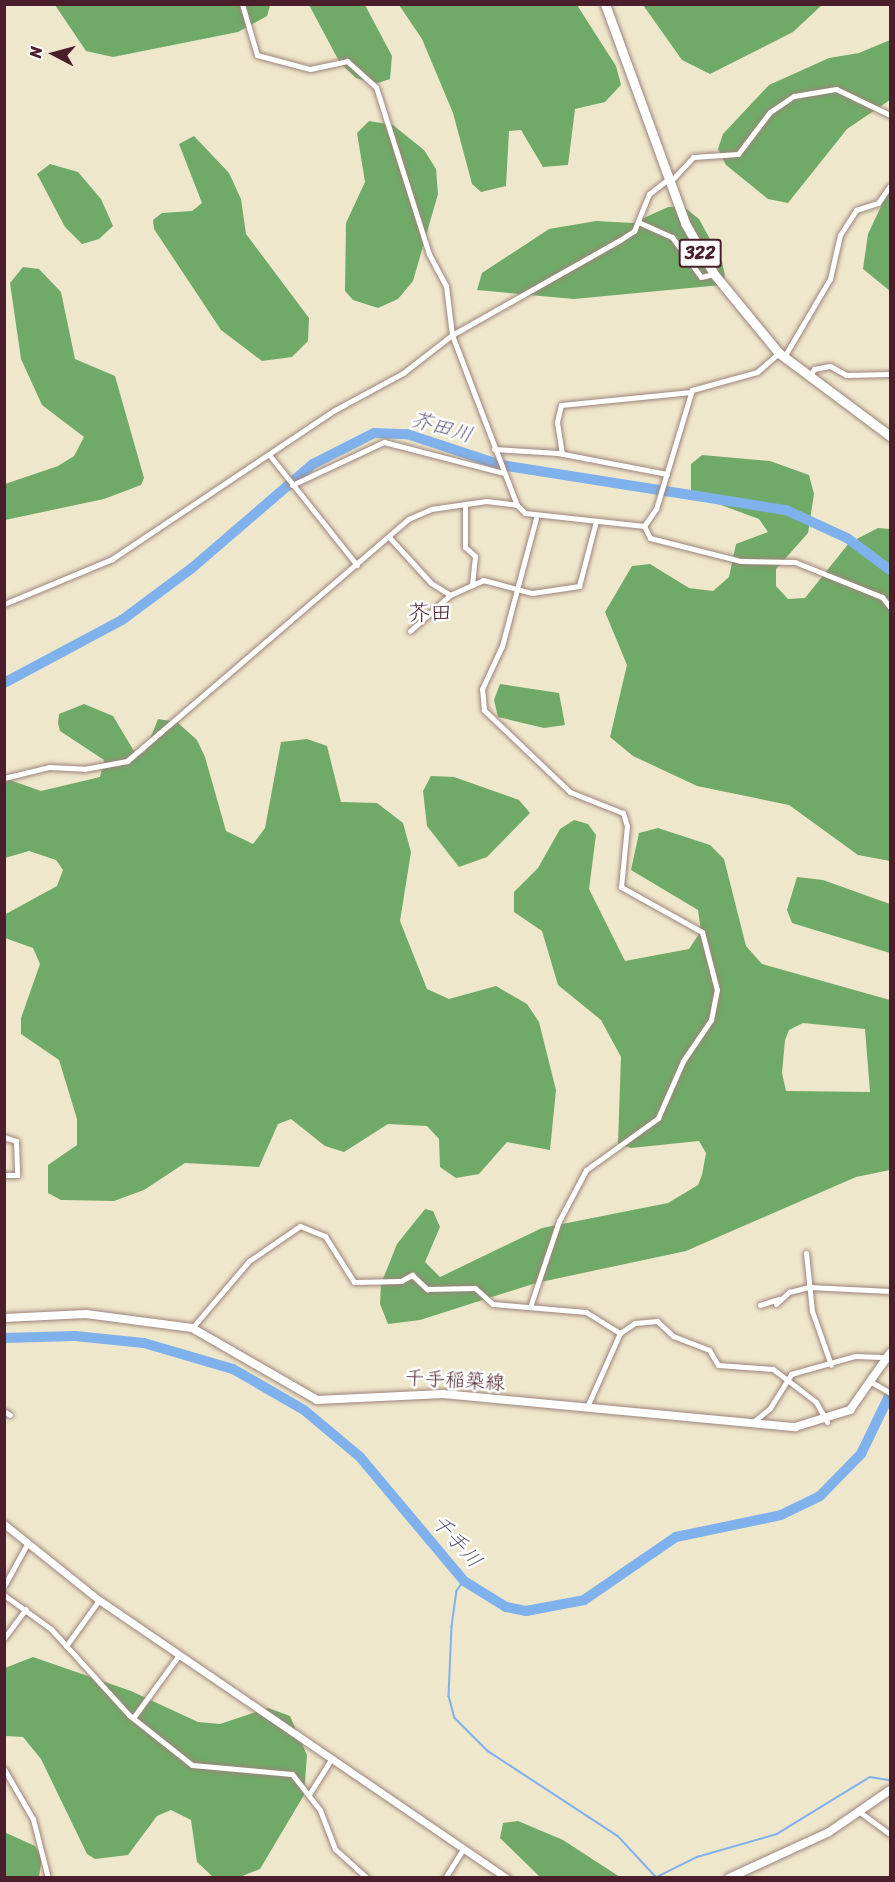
<!DOCTYPE html>
<meta charset="utf-8">
<style>
body{margin:0}
#map{position:relative;width:895px;height:1882px;overflow:hidden;background:#efe7cb;font-family:Sriracha,"Klee One",sans-serif}
div>[style]{position:absolute}
[style*='--x']{left:calc(var(--x)*1px);top:calc(var(--y)*1px);width:calc(var(--w)*1px);rotate:calc(var(--a)*1deg)}
.forest>*{inset:0;background:#70aa68}
.stream>*{height:1.5px;margin:-0.75px;padding:0 0.75px;transform-origin:0.75px;border-radius:0.75px;background:#7fb1ec}
.river>*{height:10px;margin:-5px;padding:0 5px;transform-origin:5px;border-radius:5px;background:#7fb1ec}
.roads{filter:drop-shadow(0 0 2px #9c837b) drop-shadow(0 0 2px #9c837b)}
.minor>*{height:5px;margin:-2.5px;padding:0 2.5px;transform-origin:2.5px;border-radius:2.5px;background:#fff}
.tertiary>*{height:7px;margin:-3.5px;padding:0 3.5px;transform-origin:3.5px;border-radius:3.5px;background:#fff}
.secondary>*{height:8px;margin:-4px;padding:0 4px;transform-origin:4px;border-radius:4px;background:#fff}
.trunk>*{height:9px;margin:-4.5px;padding:0 4.5px;transform-origin:4.5px;border-radius:4.5px;background:#fff}
span{translate:-50% -50%;white-space:nowrap;text-align:center;line-height:1.15;-webkit-text-stroke:5px #fff;paint-order:stroke}
.shield-label span{padding:2px 4px;background:#fff;border:2px solid;border-radius:4px;-webkit-text-stroke-width:0}
.shield-label{font-size:18px;color:#4a1f2b;font-weight:700}
.street-label{font-size:20px;color:#4a1f2b}
.water-label{font-size:21px;color:#5f5978;font-style:italic}
.quarter-label{font-size:22px;color:#4a1f2b}
.frame{position:absolute;inset:0;border:6px solid #4a1f2b;pointer-events:none}
.north{position:absolute;left:24px;top:24px;width:60px;height:60px;-webkit-text-stroke:4px #fff;paint-order:stroke;rotate:276deg;font-size:16px;font-weight:700;line-height:24px;text-align:center;color:#4a1f2b}
.north::after{content:'';display:block;margin:auto;width:21px;height:27px;background:#4a1f2b;clip-path:polygon(50% 0,100% 100%,50% 72%,0 100%)}
</style>
<div id="map">
<div class="forest">
<div style="clip-path:polygon(55px 5px,270px 4px,270px 6px,267px 16px,238px 32px,113px 57px,86px 51px)"></div>
<div style="clip-path:polygon(309px 5px,365px 5px,392px 56px,390px 79px,375px 84px,356px 78px,340px 63px)"></div>
<div style="clip-path:polygon(399px 5px,577px 5px,616px 66px,621px 85px,605px 102px,575px 109px,568px 165px,543px 167px,521px 130px,509px 131px,506px 186px,481px 192px,472px 184px,453px 113px,422px 39px)"></div>
<div style="clip-path:polygon(643px 5px,822px 5px,793px 32px,710px 74px,682px 60px)"></div>
<div style="clip-path:polygon(890px 40px,890px 100px,847px 129px,788px 203px,768px 199px,726px 165px,718px 149px,723px 134px,769px 85px,829px 58px,859px 53px)"></div>
<div style="clip-path:polygon(369px 121px,393px 125px,424px 150px,436px 169px,438px 194px,413px 281px,398px 299px,378px 308px,353px 300px,345px 291px,346px 223px,365px 182px,357px 133px)"></div>
<div style="clip-path:polygon(194px 136px,229px 173px,241px 199px,246px 234px,309px 318px,308px 341px,292px 357px,262px 361px,221px 330px,154px 229px,153px 220px,162px 213px,192px 211px,202px 203px,179px 144px)"></div>
<div style="clip-path:polygon(50px 164px,78px 172px,101px 199px,113px 226px,99px 239px,82px 244px,65px 227px,37px 174px)"></div>
<div style="clip-path:polygon(890px 187px,890px 291px,863px 269px,868px 234px)"></div>
<div style="clip-path:polygon(668px 207px,684px 207px,699px 219px,722px 261px,725px 276px,721px 285px,574px 299px,477px 290px,482px 273px,549px 229px,596px 221px,633px 223px)"></div>
<div style="clip-path:polygon(23px 267px,39px 269px,61px 292px,75px 359px,115px 376px,144px 478px,141px 485px,104px 499px,5px 520px,5px 484px,58px 466px,74px 456px,84px 437px,42px 405px,21px 359px,10px 283px)"></div>
<div style="clip-path:polygon(702px 455px,770px 461px,809px 475px,814px 494px,808px 533px,776px 569px,776px 586px,788px 599px,805px 598px,849px 543px,878px 528px,890px 529px,890px 861px,858px 855px,789px 805px,697px 786px,633px 756px,610px 737px,627px 665px,605px 612px,632px 566px,650px 564px,689px 588px,713px 591px,729px 577px,736px 544px,768px 532px,759px 519px,691px 494px,691px 464px)"></div>
<div style="clip-path:polygon(500px 684px,559px 693px,565px 725px,544px 728px,498px 717px,494px 700px)"></div>
<div style="clip-path:polygon(84px 704px,113px 716px,137px 756px,145px 752px,158px 719px,177px 722px,197px 740px,205px 757px,226px 831px,253px 844px,265px 828px,281px 742px,307px 739px,327px 746px,341px 802px,377px 803px,403px 823px,411px 852px,400px 921px,427px 989px,449px 999px,496px 986px,527px 1004px,539px 1022px,556px 1090px,550px 1150px,507px 1142px,479px 1174px,456px 1178px,440px 1167px,439px 1139px,427px 1126px,388px 1124px,344px 1152px,325px 1146px,291px 1119px,278px 1124px,259px 1167px,185px 1163px,144px 1190px,114px 1201px,61px 1200px,48px 1193px,48px 1165px,77px 1145px,77px 1119px,59px 1060px,21px 1034px,21px 1018px,40px 964px,33px 948px,5px 938px,4px 915px,57px 886px,63px 870px,56px 860px,29px 851px,5px 858px,4px 778px,41px 791px,100px 777px,104px 760px,60px 731px,58px 723px,59px 714px)"></div>
<div style="clip-path:polygon(431px 776px,454px 777px,519px 800px,530px 813px,487px 857px,459px 867px,427px 826px,423px 791px)"></div>
<div style="clip-path:polygon(evenodd,574px 820px,588px 824px,596px 835px,589px 889px,625px 961px,689px 949px,701px 931px,698px 910px,631px 870px,639px 833px,658px 828px,710px 845px,724px 859px,746px 946px,762px 964px,890px 1000px,890px 1170px,856px 1177px,686px 1251px,536px 1283px,420px 1320px,388px 1324px,380px 1304px,381px 1284px,397px 1244px,425px 1209px,433px 1211px,440px 1227px,425px 1262px,440px 1277px,542px 1228px,668px 1203px,698px 1185px,702px 1175px,706px 1153px,699px 1141px,631px 1148px,618px 1143px,621px 1057px,601px 1020px,558px 985px,542px 931px,514px 912px,514px 892px,538px 868px,560px 829px,574px 820px,803px 1023px,865px 1029px,870px 1092px,786px 1091px,782px 1073px,785px 1040px,789px 1030px,803px 1023px)"></div>
<div style="clip-path:polygon(797px 877px,823px 880px,890px 904px,890px 953px,792px 923px,787px 910px)"></div>
<div style="clip-path:polygon(33px 1657px,131px 1691px,198px 1722px,220px 1724px,268px 1708px,290px 1716px,307px 1755px,304px 1795px,260px 1869px,240px 1877px,212px 1876px,197px 1862px,191px 1820px,171px 1810px,157px 1816px,128px 1855px,95px 1859px,87px 1854px,41px 1759px,23px 1737px,5px 1736px,5px 1668px)"></div>
<div style="clip-path:polygon(518px 1821px,563px 1840px,620px 1877px,540px 1877px,500px 1838px,503px 1823px)"></div>
<div style="clip-path:polygon(4px 1832px,35px 1846px,42px 1857px,39px 1877px,5px 1877px)"></div>
</div>
<div class="stream">
<div style="--x:464;--y:1581;--w:12;--a:125"></div>
<div style="--x:457;--y:1591;--w:36;--a:98"></div>
<div style="--x:452;--y:1627;--w:69;--a:92.5"></div>
<div style="--x:449;--y:1696;--w:23;--a:75"></div>
<div style="--x:455;--y:1718;--w:47;--a:45"></div>
<div style="--x:488;--y:1751;--w:155;--a:33.2"></div>
<div style="--x:618;--y:1836;--w:57;--a:47.1"></div>
<div style="--x:657;--y:1877;--w:45;--a:-26.6"></div>
<div style="--x:697;--y:1857;--w:83;--a:-16"></div>
<div style="--x:777;--y:1834;--w:109;--a:-31.5"></div>
<div style="--x:870;--y:1777;--w:20;--a:9"></div>
</div>
<div class="river">
<div style="--x:4;--y:683;--w:134;--a:-28.1"></div>
<div style="--x:122;--y:620;--w:87;--a:-36.6"></div>
<div style="--x:192;--y:568;--w:160;--a:-40.7"></div>
<div style="--x:313;--y:464;--w:68;--a:-26.9"></div>
<div style="--x:374;--y:433;--w:33;--a:2"></div>
<div style="--x:407;--y:434;--w:99;--a:18.3"></div>
<div style="--x:501;--y:465;--w:289;--a:9"></div>
<div style="--x:786;--y:510;--w:67;--a:24.7"></div>
<div style="--x:847;--y:538;--w:54;--a:36.7"></div>
<div style="--x:4;--y:1338;--w:71;--a:-1.6"></div>
<div style="--x:75;--y:1336;--w:69;--a:5.8"></div>
<div style="--x:144;--y:1343;--w:93;--a:16.3"></div>
<div style="--x:233;--y:1369;--w:82;--a:30"></div>
<div style="--x:304;--y:1410;--w:73;--a:40"></div>
<div style="--x:360;--y:1457;--w:162;--a:50"></div>
<div style="--x:464;--y:1581;--w:49;--a:31.8"></div>
<div style="--x:506;--y:1607;--w:20;--a:11"></div>
<div style="--x:526;--y:1611;--w:59;--a:-10.7"></div>
<div style="--x:584;--y:1600;--w:112;--a:-34.4"></div>
<div style="--x:676;--y:1537;--w:107;--a:-11.8"></div>
<div style="--x:781;--y:1515;--w:43;--a:-26"></div>
<div style="--x:820;--y:1496;--w:59;--a:-45.7"></div>
<div style="--x:861;--y:1454;--w:67;--a:-64.2"></div>
</div>
<div class="roads">
<div class="minor">
<div style="--x:242;--y:4;--w:53;--a:73.6"></div>
<div style="--x:257;--y:55;--w:55;--a:14.8"></div>
<div style="--x:310;--y:69;--w:38;--a:-12"></div>
<div style="--x:347;--y:61;--w:39;--a:42"></div>
<div style="--x:376;--y:87;--w:175;--a:72.4"></div>
<div style="--x:429;--y:254;--w:36;--a:62"></div>
<div style="--x:446;--y:286;--w:49;--a:83"></div>
<div style="--x:452;--y:335;--w:182;--a:69.1"></div>
<div style="--x:517;--y:505;--w:11;--a:45"></div>
<div style="--x:525;--y:513;--w:120;--a:6.2"></div>
<div style="--x:644;--y:526;--w:21;--a:-55"></div>
<div style="--x:656;--y:509;--w:124;--a:-73.2"></div>
<div style="--x:692;--y:390;--w:67;--a:-15.5"></div>
<div style="--x:757;--y:372;--w:29;--a:-41"></div>
<div style="--x:670;--y:182;--w:34;--a:-47"></div>
<div style="--x:693;--y:157;--w:45;--a:-3.8"></div>
<div style="--x:738;--y:154;--w:53;--a:-52.7"></div>
<div style="--x:770;--y:112;--w:29;--a:-34"></div>
<div style="--x:794;--y:96;--w:43;--a:-9.5"></div>
<div style="--x:836;--y:89;--w:60;--a:25.7"></div>
<div style="--x:638;--y:222;--w:37;--a:24"></div>
<div style="--x:672;--y:237;--w:49;--a:54.1"></div>
<div style="--x:701;--y:277;--w:13;--a:-13"></div>
<div style="--x:784;--y:357;--w:91;--a:-59.5"></div>
<div style="--x:830;--y:279;--w:45;--a:-77.2"></div>
<div style="--x:840;--y:235;--w:30;--a:-57"></div>
<div style="--x:856;--y:210;--w:23;--a:-18"></div>
<div style="--x:878;--y:203;--w:21;--a:-55"></div>
<div style="--x:809;--y:377;--w:9;--a:-58"></div>
<div style="--x:814;--y:369;--w:16;--a:-11"></div>
<div style="--x:830;--y:366;--w:18;--a:29"></div>
<div style="--x:846;--y:375;--w:44;--a:-1.3"></div>
<div style="--x:494;--y:449;--w:64;--a:3.6"></div>
<div style="--x:558;--y:453;--w:111;--a:10.9"></div>
<div style="--x:562;--y:454;--w:32;--a:-99"></div>
<div style="--x:557;--y:422;--w:17;--a:-77"></div>
<div style="--x:561;--y:405;--w:131;--a:-5.7"></div>
<div style="--x:271;--y:457;--w:138;--a:51.5"></div>
<div style="--x:292;--y:485;--w:102;--a:-25.1"></div>
<div style="--x:384;--y:442;--w:124;--a:14.5"></div>
<div style="--x:465;--y:506;--w:41;--a:90"></div>
<div style="--x:465;--y:547;--w:13;--a:42"></div>
<div style="--x:475;--y:556;--w:28;--a:96"></div>
<div style="--x:644;--y:526;--w:13;--a:63"></div>
<div style="--x:650;--y:538;--w:94;--a:14.2"></div>
<div style="--x:741;--y:561;--w:54;--a:1.1"></div>
<div style="--x:795;--y:562;--w:94;--a:21.9"></div>
<div style="--x:882;--y:597;--w:13;--a:51"></div>
<div style="--x:389;--y:537;--w:62;--a:47.6"></div>
<div style="--x:431;--y:583;--w:22;--a:32"></div>
<div style="--x:4;--y:604;--w:117;--a:-22.6"></div>
<div style="--x:112;--y:559;--w:266;--a:-33.8"></div>
<div style="--x:333;--y:411;--w:80;--a:-28.5"></div>
<div style="--x:403;--y:373;--w:62;--a:-37.8"></div>
<div style="--x:452;--y:335;--w:193;--a:-29.5"></div>
<div style="--x:620;--y:240;--w:17;--a:-33"></div>
<div style="--x:634;--y:231;--w:40;--a:-68"></div>
<div style="--x:649;--y:194;--w:24;--a:-38"></div>
<div style="--x:410;--y:631;--w:54;--a:-42"></div>
<div style="--x:450;--y:595;--w:36;--a:-24"></div>
<div style="--x:483;--y:580;--w:51;--a:14.9"></div>
<div style="--x:532;--y:593;--w:48;--a:-8.5"></div>
<div style="--x:579;--y:586;--w:67;--a:-75.3"></div>
<div style="--x:4;--y:778;--w:46;--a:-13.7"></div>
<div style="--x:49;--y:767;--w:35;--a:3"></div>
<div style="--x:84;--y:769;--w:44;--a:-10.5"></div>
<div style="--x:127;--y:761;--w:371;--a:-40.7"></div>
<div style="--x:408;--y:519;--w:25;--a:-23"></div>
<div style="--x:431;--y:509;--w:56;--a:-8.3"></div>
<div style="--x:486;--y:501;--w:31;--a:7"></div>
<div style="--x:4;--y:1137;--w:13;--a:18"></div>
<div style="--x:16;--y:1141;--w:34;--a:88"></div>
<div style="--x:17;--y:1175;--w:13;--a:180"></div>
<div style="--x:806;--y:1253;--w:58;--a:84.1"></div>
<div style="--x:812;--y:1311;--w:57;--a:70.6"></div>
<div style="--x:776;--y:1304;--w:18;--a:-43"></div>
<div style="--x:789;--y:1292;--w:21;--a:-14"></div>
<div style="--x:809;--y:1287;--w:81;--a:2.8"></div>
<div style="--x:760;--y:1305;--w:20;--a:-18"></div>
<div style="--x:530;--y:1307;--w:91;--a:-71.4"></div>
<div style="--x:559;--y:1221;--w:58;--a:-62.1"></div>
<div style="--x:586;--y:1170;--w:89;--a:-35.8"></div>
<div style="--x:658;--y:1118;--w:62;--a:-66.3"></div>
<div style="--x:683;--y:1061;--w:50;--a:-55.7"></div>
<div style="--x:711;--y:1020;--w:31;--a:-79"></div>
<div style="--x:717;--y:990;--w:60;--a:-104.5"></div>
<div style="--x:702;--y:932;--w:93;--a:-150.9"></div>
<div style="--x:621;--y:887;--w:61;--a:-84.4"></div>
<div style="--x:627;--y:826;--w:14;--a:-107"></div>
<div style="--x:623;--y:813;--w:57;--a:-158.4"></div>
<div style="--x:570;--y:792;--w:119;--a:-136.4"></div>
<div style="--x:484;--y:710;--w:21;--a:-95"></div>
<div style="--x:482;--y:689;--w:47;--a:-65.1"></div>
<div style="--x:502;--y:646;--w:132;--a:-75.1"></div>
<div style="--x:192;--y:1328;--w:88;--a:-49.6"></div>
<div style="--x:249;--y:1261;--w:62;--a:-34.5"></div>
<div style="--x:300;--y:1226;--w:27;--a:22"></div>
<div style="--x:325;--y:1236;--w:54;--a:57.8"></div>
<div style="--x:354;--y:1282;--w:47;--a:-1.2"></div>
<div style="--x:401;--y:1281;--w:13;--a:-29"></div>
<div style="--x:412;--y:1275;--w:21;--a:43"></div>
<div style="--x:427;--y:1289;--w:48;--a:-1.2"></div>
<div style="--x:475;--y:1288;--w:24;--a:42"></div>
<div style="--x:493;--y:1304;--w:93;--a:4.9"></div>
<div style="--x:586;--y:1312;--w:40;--a:32"></div>
<div style="--x:873;--y:1383;--w:20;--a:30"></div>
<div style="--x:587;--y:1407;--w:81;--a:-66"></div>
<div style="--x:620;--y:1333;--w:18;--a:-34"></div>
<div style="--x:635;--y:1323;--w:22;--a:-5"></div>
<div style="--x:657;--y:1321;--w:22;--a:43"></div>
<div style="--x:673;--y:1336;--w:39;--a:21"></div>
<div style="--x:709;--y:1350;--w:17;--a:59"></div>
<div style="--x:718;--y:1365;--w:55;--a:4.2"></div>
<div style="--x:773;--y:1369;--w:54;--a:37.5"></div>
<div style="--x:816;--y:1402;--w:23;--a:61"></div>
<div style="--x:4;--y:1411;--w:7;--a:34"></div>
<div style="--x:753;--y:1422;--w:22;--a:-39"></div>
<div style="--x:770;--y:1408;--w:40;--a:-58"></div>
<div style="--x:791;--y:1374;--w:66;--a:-15.7"></div>
<div style="--x:855;--y:1356;--w:33;--a:2"></div>
<div style="--x:4;--y:1586;--w:46;--a:-61.2"></div>
<div style="--x:4;--y:1595;--w:58;--a:35.9"></div>
<div style="--x:51;--y:1629;--w:116;--a:47.8"></div>
<div style="--x:129;--y:1715;--w:80;--a:38.4"></div>
<div style="--x:192;--y:1765;--w:100;--a:5.1"></div>
<div style="--x:292;--y:1774;--w:46;--a:52.1"></div>
<div style="--x:320;--y:1810;--w:42;--a:69"></div>
<div style="--x:335;--y:1849;--w:43;--a:42.2"></div>
<div style="--x:4;--y:1638;--w:36;--a:-53"></div>
<div style="--x:66;--y:1646;--w:57;--a:-54.3"></div>
<div style="--x:133;--y:1718;--w:78;--a:-53.9"></div>
<div style="--x:4;--y:1769;--w:58;--a:59.9"></div>
<div style="--x:33;--y:1819;--w:61;--a:75.7"></div>
<div style="--x:310;--y:1793;--w:40;--a:-58"></div>
<div style="--x:861;--y:1813;--w:36;--a:36"></div>
<div style="--x:445;--y:1878;--w:34;--a:-58"></div>
</div>
<div class="tertiary">
<div style="--x:4;--y:1524;--w:122;--a:38.7"></div>
<div style="--x:99;--y:1600;--w:494;--a:34.3"></div>
</div>
<div class="secondary">
<div style="--x:4;--y:1318;--w:82;--a:-2.8"></div>
<div style="--x:86;--y:1314;--w:107;--a:7.5"></div>
<div style="--x:192;--y:1328;--w:144;--a:29.9"></div>
<div style="--x:317;--y:1400;--w:126;--a:-2.7"></div>
<div style="--x:443;--y:1394;--w:354;--a:5.4"></div>
<div style="--x:795;--y:1427;--w:58;--a:-17.2"></div>
<div style="--x:850;--y:1410;--w:70;--a:-54.9"></div>
<div style="--x:729;--y:1878;--w:110;--a:-24.7"></div>
<div style="--x:829;--y:1832;--w:74;--a:-34.5"></div>
</div>
<div class="trunk">
<div style="--x:605;--y:4;--w:233;--a:69.9"></div>
<div style="--x:685;--y:223;--w:59;--a:60.4"></div>
<div style="--x:714;--y:274;--w:102;--a:50.6"></div>
<div style="--x:779;--y:353;--w:139;--a:36.8"></div>
</div>
</div>
<div class="shield-label">
<span style="left:700px;top:253px">322</span>
</div>
<div class="street-label">
<span style="left:455px;top:1380px;rotate:3deg">千手稲築線</span>
</div>
<div class="water-label">
<span style="left:442px;top:427px;rotate:16deg">芥田川</span>
<span style="left:457px;top:1541px;rotate:48deg">千手川</span>
</div>
<div class="quarter-label">
<span style="left:430px;top:613px">芥田</span>
</div>
<div class="frame"></div>
<div class="north">N</div>
</div>
